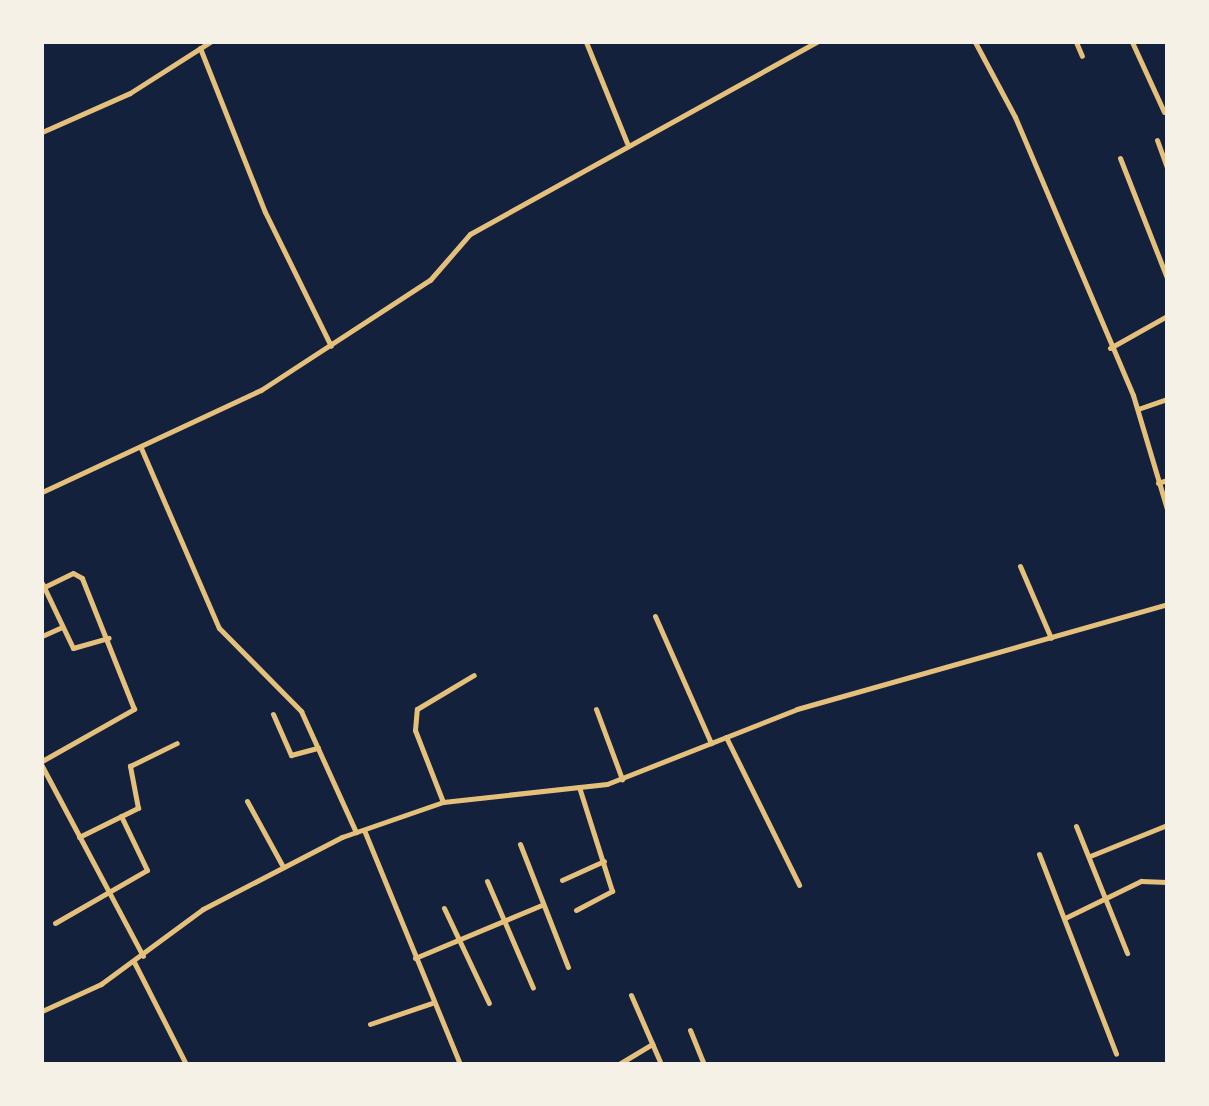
<!DOCTYPE html>
<style>
body{margin:0}
#map{position:relative;width:1209px;height:1106px;overflow:hidden;background:#14213d;font-family:Overpass,sans-serif}
div>[style]{position:absolute}
[style*='--x']{left:calc(var(--x)*1px);top:calc(var(--y)*1px);width:calc(var(--w)*1px);rotate:calc(var(--a)*1deg)}
.minor>*{height:5px;margin:-2.5px;padding:0 2.5px;transform-origin:2.5px;border-radius:2.5px;background:#e5c07b}
span{translate:-50% -50%;white-space:nowrap;text-align:center;line-height:1.15;-webkit-text-stroke:6px #f6f1e7;paint-order:stroke}
.frame{position:absolute;inset:0;border:44px solid #f6f1e7;pointer-events:none}
</style>
<div id="map">
<div class="minor">
<div style="--x:586;--y:42;--w:109;--a:67.9"></div>
<div style="--x:975;--y:42;--w:85;--a:61.9"></div>
<div style="--x:1015;--y:117;--w:302;--a:67"></div>
<div style="--x:1133;--y:395;--w:119;--a:73.4"></div>
<div style="--x:1076;--y:42;--w:15;--a:67"></div>
<div style="--x:1132;--y:42;--w:77;--a:65.4"></div>
<div style="--x:200;--y:48;--w:176;--a:68.4"></div>
<div style="--x:265;--y:212;--w:149;--a:63.8"></div>
<div style="--x:42;--y:132;--w:96;--a:-23.9"></div>
<div style="--x:130;--y:93;--w:95;--a:-32.5"></div>
<div style="--x:1157;--y:140;--w:29;--a:70"></div>
<div style="--x:1120;--y:158;--w:129;--a:68.6"></div>
<div style="--x:1110;--y:348;--w:65;--a:-29.3"></div>
<div style="--x:1138;--y:409;--w:31;--a:-19"></div>
<div style="--x:141;--y:448;--w:196;--a:66.6"></div>
<div style="--x:219;--y:628;--w:117;--a:45.3"></div>
<div style="--x:301;--y:711;--w:133;--a:65.6"></div>
<div style="--x:1158;--y:483;--w:9;--a:-18"></div>
<div style="--x:42;--y:492;--w:242;--a:-25"></div>
<div style="--x:261;--y:390;--w:202;--a:-33.1"></div>
<div style="--x:430;--y:280;--w:61;--a:-49"></div>
<div style="--x:470;--y:234;--w:397;--a:-29"></div>
<div style="--x:1020;--y:566;--w:78;--a:66.7"></div>
<div style="--x:42;--y:583;--w:72;--a:64.5"></div>
<div style="--x:73;--y:648;--w:37;--a:-16"></div>
<div style="--x:655;--y:616;--w:139;--a:66.2"></div>
<div style="--x:42;--y:636;--w:22;--a:-24"></div>
<div style="--x:596;--y:709;--w:75;--a:69.6"></div>
<div style="--x:273;--y:714;--w:45;--a:66.3"></div>
<div style="--x:291;--y:755;--w:28;--a:-15"></div>
<div style="--x:726;--y:737;--w:165;--a:63.7"></div>
<div style="--x:42;--y:761;--w:106;--a:-29.5"></div>
<div style="--x:134;--y:709;--w:141;--a:-111.7"></div>
<div style="--x:82;--y:578;--w:10;--a:-151"></div>
<div style="--x:73;--y:573;--w:32;--a:154"></div>
<div style="--x:42;--y:766;--w:215;--a:62"></div>
<div style="--x:247;--y:801;--w:73;--a:61.3"></div>
<div style="--x:443;--y:802;--w:77;--a:-111.3"></div>
<div style="--x:415;--y:730;--w:21;--a:-85"></div>
<div style="--x:417;--y:709;--w:66;--a:-30.8"></div>
<div style="--x:1076;--y:826;--w:137;--a:68.1"></div>
<div style="--x:364;--y:830;--w:253;--a:67.7"></div>
<div style="--x:79;--y:837;--w:66;--a:-26.2"></div>
<div style="--x:138;--y:808;--w:43;--a:-100.8"></div>
<div style="--x:130;--y:766;--w:52;--a:-26.1"></div>
<div style="--x:520;--y:844;--w:132;--a:68.7"></div>
<div style="--x:1039;--y:854;--w:214;--a:68.9"></div>
<div style="--x:1090;--y:856;--w:83;--a:-21.9"></div>
<div style="--x:562;--y:880;--w:46;--a:-24.3"></div>
<div style="--x:487;--y:881;--w:116;--a:66.7"></div>
<div style="--x:444;--y:908;--w:105;--a:64.7"></div>
<div style="--x:576;--y:910;--w:41;--a:-27.8"></div>
<div style="--x:612;--y:891;--w:109;--a:-107.6"></div>
<div style="--x:1065;--y:918;--w:85;--a:-26"></div>
<div style="--x:1141;--y:881;--w:26;--a:2"></div>
<div style="--x:55;--y:923;--w:106;--a:-29.9"></div>
<div style="--x:147;--y:870;--w:60;--a:-115.7"></div>
<div style="--x:415;--y:958;--w:138;--a:-22.7"></div>
<div style="--x:134;--y:962;--w:114;--a:63"></div>
<div style="--x:631;--y:995;--w:75;--a:66.5"></div>
<div style="--x:42;--y:1011;--w:65;--a:-24.6"></div>
<div style="--x:101;--y:984;--w:127;--a:-36.3"></div>
<div style="--x:203;--y:909;--w:157;--a:-27.4"></div>
<div style="--x:342;--y:837;--w:107;--a:-19.1"></div>
<div style="--x:443;--y:802;--w:165;--a:-6.3"></div>
<div style="--x:607;--y:784;--w:204;--a:-21.5"></div>
<div style="--x:797;--y:709;--w:385;--a:-15.8"></div>
<div style="--x:370;--y:1024;--w:65;--a:-18.7"></div>
<div style="--x:690;--y:1030;--w:37;--a:68"></div>
<div style="--x:619;--y:1064;--w:39;--a:-31"></div>
</div>
<div class="frame"></div>
</div>
